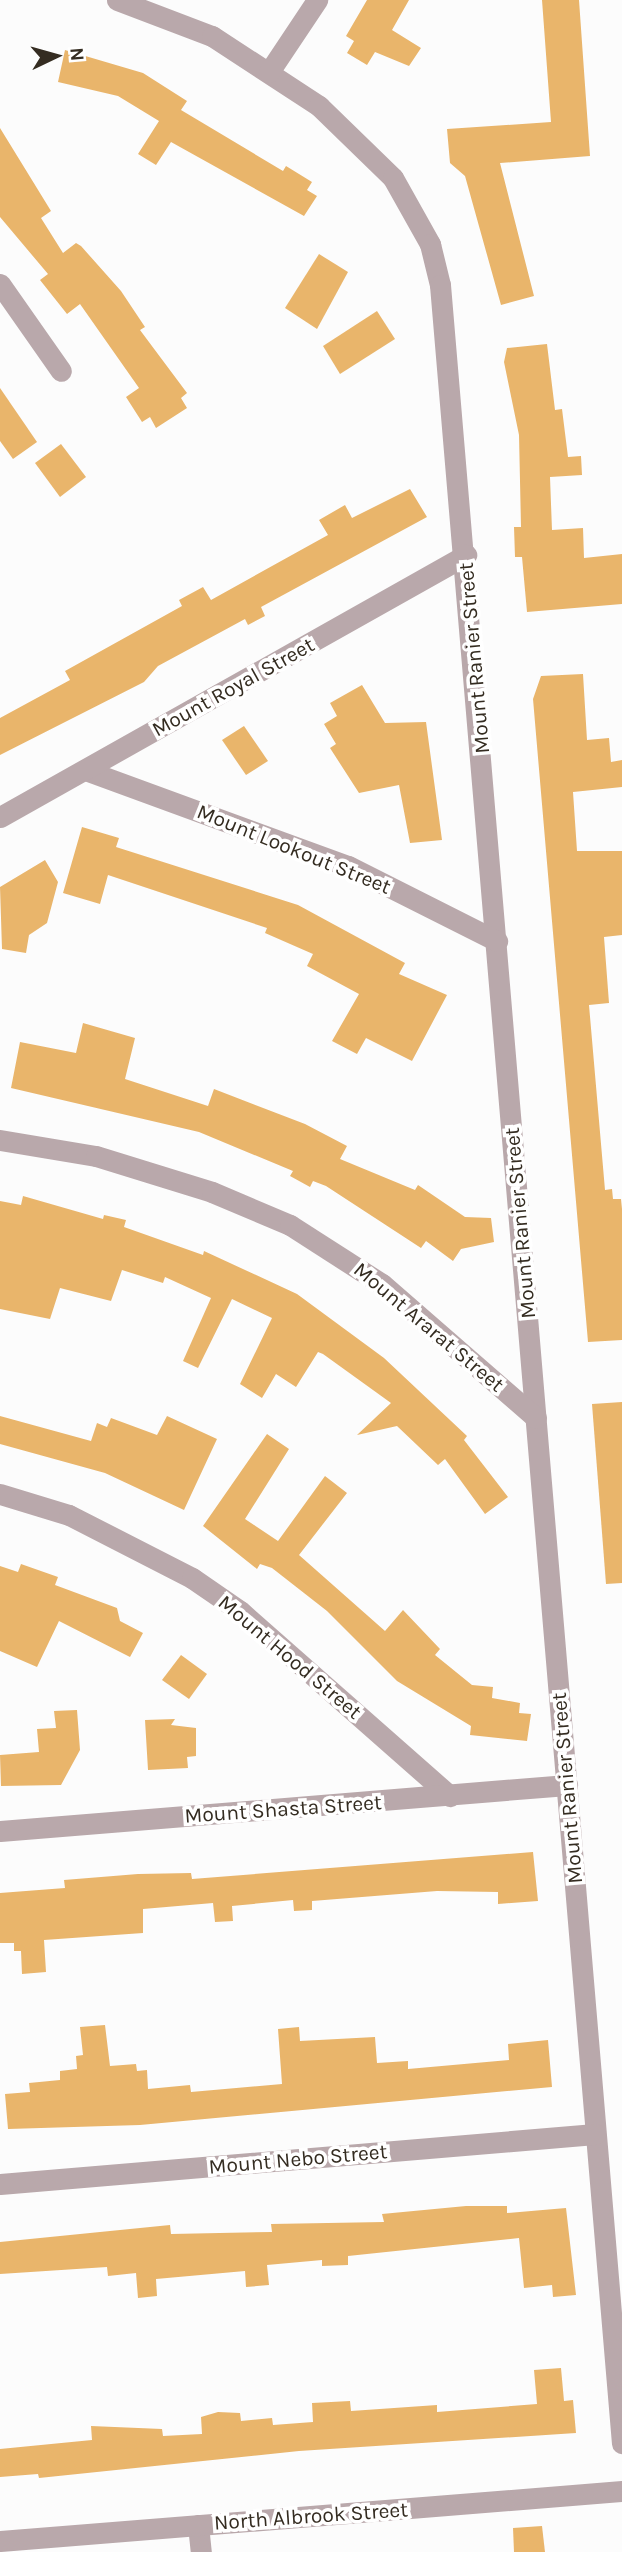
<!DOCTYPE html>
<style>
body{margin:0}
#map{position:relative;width:622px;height:2552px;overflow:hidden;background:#fcfcfc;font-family:Karla,sans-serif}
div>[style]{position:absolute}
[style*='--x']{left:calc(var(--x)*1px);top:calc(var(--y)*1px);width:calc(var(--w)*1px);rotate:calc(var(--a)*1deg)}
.building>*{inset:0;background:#e9b56b}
.street>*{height:21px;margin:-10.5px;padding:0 10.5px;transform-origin:10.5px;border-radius:10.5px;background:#b9a8ab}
span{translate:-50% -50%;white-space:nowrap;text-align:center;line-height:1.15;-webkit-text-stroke:7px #fff;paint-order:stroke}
.street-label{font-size:21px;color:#342c21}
.north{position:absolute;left:21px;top:21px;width:70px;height:70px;-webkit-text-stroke:5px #fff;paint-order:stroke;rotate:85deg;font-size:19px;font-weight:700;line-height:28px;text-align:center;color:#342c21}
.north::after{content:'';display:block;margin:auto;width:24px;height:32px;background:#342c21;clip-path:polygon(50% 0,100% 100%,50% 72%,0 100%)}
</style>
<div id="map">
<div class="building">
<div style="clip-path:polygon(367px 0,409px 0,392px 30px,421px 48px,409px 66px,375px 52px,367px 65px,347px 53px,354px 41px,346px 36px)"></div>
<div style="clip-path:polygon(542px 0,579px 0,590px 156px,500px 163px,534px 296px,501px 305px,465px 176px,450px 163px,447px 129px,551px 122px)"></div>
<div style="clip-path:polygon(65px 50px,143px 73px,187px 101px,181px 110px,283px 171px,286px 166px,312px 182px,307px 190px,317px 196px,304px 216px,171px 142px,156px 165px,138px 154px,159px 121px,118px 96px,58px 82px)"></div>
<div style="clip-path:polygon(0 128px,51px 211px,41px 218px,63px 253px,76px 243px,81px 246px,121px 291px,145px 327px,140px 330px,187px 393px,181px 398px,187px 408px,156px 428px,150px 417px,142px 422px,126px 397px,139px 388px,80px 304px,67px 314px,40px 280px,48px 274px,0 217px)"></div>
<div style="clip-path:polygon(319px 254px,348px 272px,317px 329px,285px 308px)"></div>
<div style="clip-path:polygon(377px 311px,395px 339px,340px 374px,323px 346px)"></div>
<div style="clip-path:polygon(547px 344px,555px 410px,562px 409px,568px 457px,581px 456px,582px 475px,550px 477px,552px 530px,583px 528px,584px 558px,622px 554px,622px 604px,527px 612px,522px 557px,515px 557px,514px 527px,521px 527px,519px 435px,504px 362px,507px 348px)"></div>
<div style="clip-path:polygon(0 388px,37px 442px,13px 459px,0 441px)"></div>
<div style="clip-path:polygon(61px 444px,86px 477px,60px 497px,35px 463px)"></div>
<div style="clip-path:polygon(410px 489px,427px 517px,261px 607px,265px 616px,248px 625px,245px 619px,158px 666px,144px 682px,0 755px,0 718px,70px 680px,65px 671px,182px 606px,179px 600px,203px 587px,211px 600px,328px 535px,319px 520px,345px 505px,352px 518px)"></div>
<div style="clip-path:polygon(583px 674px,587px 740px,609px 738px,611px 762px,622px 760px,622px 787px,573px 792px,577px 851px,622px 851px,622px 935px,604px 937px,609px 1003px,589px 1005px,605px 1190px,612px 1189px,613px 1199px,621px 1199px,622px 1209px,622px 1340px,588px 1342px,533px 699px,541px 676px)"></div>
<div style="clip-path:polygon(362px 685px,385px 723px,426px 722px,442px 840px,410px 843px,399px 785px,359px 793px,330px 748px,336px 744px,324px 724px,337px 716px,330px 703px)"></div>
<div style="clip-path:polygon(244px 726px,268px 761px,246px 775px,222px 740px)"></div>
<div style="clip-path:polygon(82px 827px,119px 838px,116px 847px,298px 905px,405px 963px,399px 974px,447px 995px,412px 1061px,366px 1038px,357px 1054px,332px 1041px,359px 994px,307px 966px,313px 954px,265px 933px,267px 928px,108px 875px,100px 904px,63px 893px)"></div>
<div style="clip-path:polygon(45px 860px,58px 882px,47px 923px,29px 935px,26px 953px,2px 949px,0 887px)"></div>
<div style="clip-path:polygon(83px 1023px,135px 1038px,125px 1079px,208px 1106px,214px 1089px,305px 1124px,347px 1146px,340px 1159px,415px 1190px,418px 1185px,465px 1217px,491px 1218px,494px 1242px,461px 1249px,453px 1261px,426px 1241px,421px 1248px,326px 1186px,313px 1181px,310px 1187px,290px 1176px,293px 1171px,199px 1132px,11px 1088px,20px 1042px,76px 1053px)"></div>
<div style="clip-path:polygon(23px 1196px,103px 1219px,104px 1215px,126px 1220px,124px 1227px,203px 1255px,204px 1251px,297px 1294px,384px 1358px,467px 1436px,464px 1440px,508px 1497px,485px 1514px,445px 1459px,438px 1465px,397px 1426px,357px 1435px,391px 1403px,323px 1354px,318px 1352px,296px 1387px,276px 1374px,262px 1398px,240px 1384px,272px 1318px,232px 1299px,198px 1368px,183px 1361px,211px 1298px,165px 1277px,163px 1283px,122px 1270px,111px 1301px,60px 1288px,50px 1319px,0 1309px,0 1201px,21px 1205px)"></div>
<div style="clip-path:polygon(622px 1402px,622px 1583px,606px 1584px,592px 1404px)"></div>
<div style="clip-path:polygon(0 1416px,91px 1441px,97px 1423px,107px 1427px,111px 1418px,157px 1435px,167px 1416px,217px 1439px,184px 1510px,105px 1473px,0 1444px)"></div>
<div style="clip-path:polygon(267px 1434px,289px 1449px,245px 1519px,278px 1541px,325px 1476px,347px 1493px,299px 1555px,385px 1631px,403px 1610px,440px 1649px,435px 1655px,472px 1685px,493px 1687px,492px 1698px,520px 1703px,519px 1713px,531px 1714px,527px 1741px,470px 1735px,471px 1726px,397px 1681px,327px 1611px,272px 1568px,260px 1564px,257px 1569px,203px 1526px)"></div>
<div style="clip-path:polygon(21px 1564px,58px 1577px,55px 1585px,117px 1608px,120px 1621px,143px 1633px,130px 1657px,59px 1621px,37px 1667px,0 1651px,0 1566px,18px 1572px)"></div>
<div style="clip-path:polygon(181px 1655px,207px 1674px,189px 1699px,162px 1680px)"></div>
<div style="clip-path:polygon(77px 1710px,80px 1750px,61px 1785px,1px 1786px,0 1755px,39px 1752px,37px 1729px,56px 1728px,54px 1711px)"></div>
<div style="clip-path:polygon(175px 1719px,171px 1725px,196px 1728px,196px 1756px,187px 1757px,188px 1768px,148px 1770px,145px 1720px)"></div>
<div style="clip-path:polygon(533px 1852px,538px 1901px,498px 1904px,498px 1892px,437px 1891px,312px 1901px,312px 1910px,294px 1911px,293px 1900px,232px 1906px,233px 1921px,215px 1922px,213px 1903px,143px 1909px,143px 1933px,44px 1940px,46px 1972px,22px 1974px,21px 1951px,14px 1951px,14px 1943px,0 1943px,0 1893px,65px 1888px,64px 1880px,138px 1874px,191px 1873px,192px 1879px)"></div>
<div style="clip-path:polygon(105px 2025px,110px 2066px,136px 2064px,137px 2071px,147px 2070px,148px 2089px,190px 2085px,191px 2092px,282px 2084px,278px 2029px,299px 2027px,300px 2041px,375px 2037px,377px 2063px,408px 2061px,408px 2069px,509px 2060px,508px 2044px,548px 2040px,552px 2087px,140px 2125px,8px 2129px,5px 2094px,30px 2092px,29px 2083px,60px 2080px,60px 2071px,77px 2069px,76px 2056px,83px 2055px,80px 2027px)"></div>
<div style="clip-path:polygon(466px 2206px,507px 2206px,507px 2213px,566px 2208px,576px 2295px,553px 2297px,552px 2285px,524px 2288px,519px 2238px,348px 2256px,348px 2265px,322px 2266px,322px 2260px,267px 2265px,269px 2285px,246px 2287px,245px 2271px,156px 2279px,157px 2296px,138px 2298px,136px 2273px,108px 2276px,107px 2267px,0 2274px,0 2242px,170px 2225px,171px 2234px,272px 2232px,271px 2224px,384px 2222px,382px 2214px)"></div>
<div style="clip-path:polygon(561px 2368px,564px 2401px,573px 2400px,576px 2433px,299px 2451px,39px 2478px,38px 2474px,0 2477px,0 2449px,92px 2440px,91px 2426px,162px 2429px,163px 2436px,202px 2434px,201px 2417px,218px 2412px,240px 2413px,241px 2421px,272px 2418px,273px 2425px,313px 2422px,312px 2403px,350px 2401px,351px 2411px,437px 2405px,437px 2412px,537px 2404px,534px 2370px)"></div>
<div style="clip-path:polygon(542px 2526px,545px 2552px,514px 2552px,513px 2528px)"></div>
</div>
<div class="street">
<div style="--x:117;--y:0;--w:102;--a:20.8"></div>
<div style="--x:212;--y:36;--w:128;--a:33.2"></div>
<div style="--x:319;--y:106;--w:103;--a:44.2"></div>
<div style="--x:393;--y:178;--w:76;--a:60.7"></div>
<div style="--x:430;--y:244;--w:42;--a:76.3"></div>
<div style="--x:440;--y:285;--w:2166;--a:85.18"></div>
<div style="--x:269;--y:72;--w:87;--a:-56.3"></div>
<div style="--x:0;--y:284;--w:106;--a:55"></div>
<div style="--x:85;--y:770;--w:280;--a:20.1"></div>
<div style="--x:348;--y:866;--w:167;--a:26.7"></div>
<div style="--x:0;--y:817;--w:535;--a:-29.35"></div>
<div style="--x:0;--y:1140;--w:97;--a:9.5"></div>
<div style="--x:96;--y:1156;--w:121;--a:17.2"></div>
<div style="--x:212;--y:1192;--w:85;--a:22.9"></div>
<div style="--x:290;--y:1225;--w:109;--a:32.7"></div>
<div style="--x:382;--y:1284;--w:204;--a:41"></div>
<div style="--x:0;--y:1494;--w:72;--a:16.9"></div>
<div style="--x:69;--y:1515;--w:138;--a:27.1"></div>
<div style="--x:192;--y:1578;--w:58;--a:34.5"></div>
<div style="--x:240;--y:1611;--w:280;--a:41.4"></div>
<div style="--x:0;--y:1831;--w:569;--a:-4.64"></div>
<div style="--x:0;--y:2184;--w:597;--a:-4.8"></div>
<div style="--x:198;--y:2525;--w:27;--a:84"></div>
<div style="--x:0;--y:2541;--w:624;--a:-4.6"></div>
</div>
<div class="street-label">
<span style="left:474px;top:658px;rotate:-95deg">Mount Ranier Street</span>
<span style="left:233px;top:687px;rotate:-29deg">Mount Royal Street</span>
<span style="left:294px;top:849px;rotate:22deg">Mount Lookout Street</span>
<span style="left:520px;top:1223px;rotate:-95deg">Mount Ranier Street</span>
<span style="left:429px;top:1327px;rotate:40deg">Mount Ararat Street</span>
<span style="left:290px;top:1657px;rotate:40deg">Mount Hood Street</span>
<span style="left:567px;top:1788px;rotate:-95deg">Mount Ranier Street</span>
<span style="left:283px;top:1809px;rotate:-4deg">Mount Shasta Street</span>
<span style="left:298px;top:2159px;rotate:-5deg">Mount Nebo Street</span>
<span style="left:311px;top:2516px;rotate:-4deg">North Albrook Street</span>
</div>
<div class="north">N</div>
</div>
